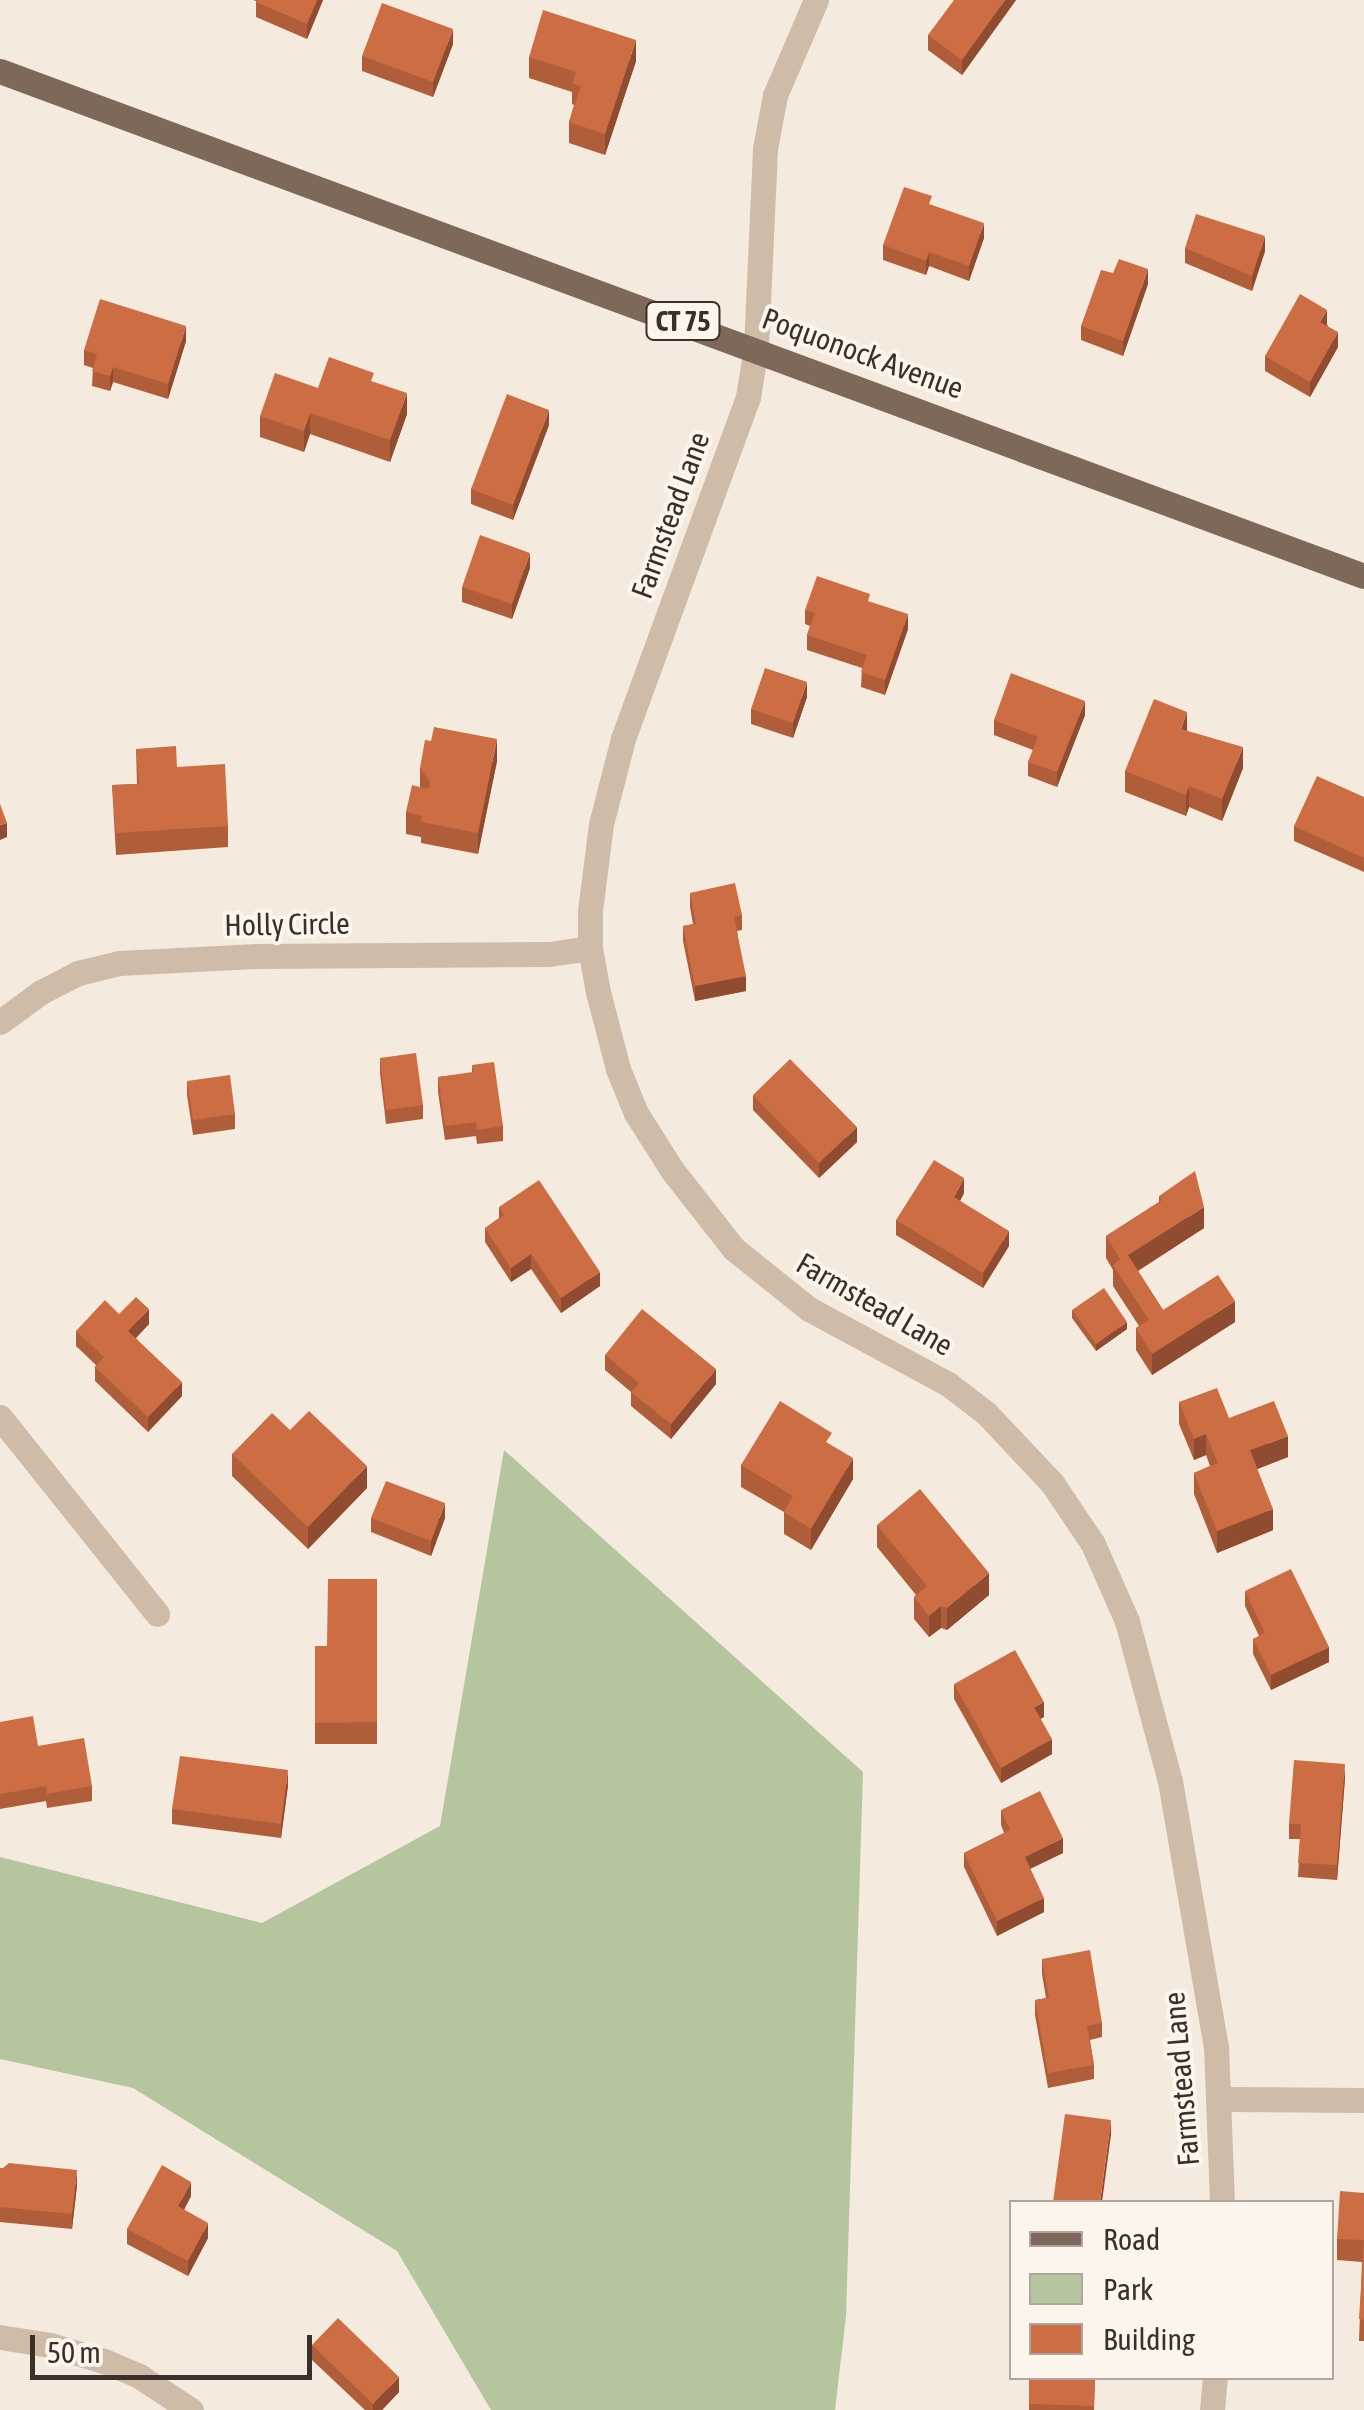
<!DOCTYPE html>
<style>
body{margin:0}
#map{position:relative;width:1364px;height:2410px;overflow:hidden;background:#f4ebde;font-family:"Asap Condensed",sans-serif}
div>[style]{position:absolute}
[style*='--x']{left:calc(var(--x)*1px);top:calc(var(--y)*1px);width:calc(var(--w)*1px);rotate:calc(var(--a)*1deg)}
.green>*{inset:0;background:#b5c59d}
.minor>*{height:25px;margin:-12.5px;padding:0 12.5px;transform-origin:12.5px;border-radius:12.5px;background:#cebca9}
.primary>*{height:25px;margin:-12.5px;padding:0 12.5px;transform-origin:12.5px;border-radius:12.5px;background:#7d685a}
.wall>*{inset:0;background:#b05e3a}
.shaded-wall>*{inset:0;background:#904c30}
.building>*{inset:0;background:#cd6d44}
span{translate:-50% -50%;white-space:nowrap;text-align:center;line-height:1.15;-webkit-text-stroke:8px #fbf5ec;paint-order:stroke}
.shield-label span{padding:2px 8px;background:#fbf5ec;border:2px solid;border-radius:8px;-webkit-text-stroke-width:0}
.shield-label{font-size:28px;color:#3a3029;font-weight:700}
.street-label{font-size:30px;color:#3a3029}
.legend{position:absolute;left:1009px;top:2200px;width:325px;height:180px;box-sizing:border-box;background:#fbf5ec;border:2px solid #aea69e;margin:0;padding:12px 18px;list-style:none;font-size:30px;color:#3a3029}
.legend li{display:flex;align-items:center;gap:20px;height:50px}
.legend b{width:50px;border:2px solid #aea69e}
.scale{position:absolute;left:30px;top:2335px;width:282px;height:45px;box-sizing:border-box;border:5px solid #3a3029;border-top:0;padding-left:12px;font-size:30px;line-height:35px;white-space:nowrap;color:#3a3029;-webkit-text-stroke:8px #fbf5ec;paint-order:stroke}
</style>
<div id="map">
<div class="green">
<div style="clip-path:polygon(504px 1450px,863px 1772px,846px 2316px,835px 2410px,491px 2410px,397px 2251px,133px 2088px,0 2059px,0 1857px,262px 1923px,440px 1826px)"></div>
</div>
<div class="minor">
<div style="--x:816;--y:0;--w:103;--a:113.3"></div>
<div style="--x:775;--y:95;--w:55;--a:100.5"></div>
<div style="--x:765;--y:149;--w:199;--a:92.6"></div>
<div style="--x:756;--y:348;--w:50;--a:99.3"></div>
<div style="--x:748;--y:397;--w:364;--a:110.1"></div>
<div style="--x:623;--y:739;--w:88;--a:104.5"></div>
<div style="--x:601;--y:824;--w:88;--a:97.2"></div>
<div style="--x:590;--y:911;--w:37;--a:90"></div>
<div style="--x:590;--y:948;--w:45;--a:79.7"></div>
<div style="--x:598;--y:992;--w:80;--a:75.4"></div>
<div style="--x:618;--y:1069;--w:48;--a:67.8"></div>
<div style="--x:636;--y:1113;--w:67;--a:57.7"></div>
<div style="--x:672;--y:1170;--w:100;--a:51.9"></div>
<div style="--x:734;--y:1249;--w:96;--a:38.7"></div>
<div style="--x:809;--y:1309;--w:158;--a:28.3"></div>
<div style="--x:948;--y:1384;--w:48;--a:37.3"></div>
<div style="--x:986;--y:1413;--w:96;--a:46.7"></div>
<div style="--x:1052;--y:1483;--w:73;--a:56.1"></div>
<div style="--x:1093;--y:1544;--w:84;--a:66.2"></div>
<div style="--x:1127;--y:1621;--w:166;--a:75"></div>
<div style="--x:1170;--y:1781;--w:269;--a:80.2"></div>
<div style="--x:1216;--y:2046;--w:156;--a:87.8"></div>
<div style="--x:0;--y:1022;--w:51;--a:-36.2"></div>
<div style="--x:41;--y:992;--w:42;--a:-27.2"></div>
<div style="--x:78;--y:973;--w:42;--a:-13.7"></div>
<div style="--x:119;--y:963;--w:138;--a:-2.9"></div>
<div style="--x:257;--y:956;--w:292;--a:-0.4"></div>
<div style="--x:549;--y:954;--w:41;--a:-8.3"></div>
<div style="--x:0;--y:1417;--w:252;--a:51.4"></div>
<div style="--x:1220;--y:2099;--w:144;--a:0.4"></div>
<div style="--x:0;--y:2337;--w:51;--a:9.1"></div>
<div style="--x:50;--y:2345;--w:56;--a:16.5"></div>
<div style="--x:104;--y:2361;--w:38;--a:23"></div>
<div style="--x:139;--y:2376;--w:62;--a:33.2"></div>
<div style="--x:1212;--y:2410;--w:32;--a:-85"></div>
</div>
<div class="primary">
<div style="--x:0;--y:71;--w:1454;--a:20.32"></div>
</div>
<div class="wall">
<div style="clip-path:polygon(253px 0,323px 0,307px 39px,256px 17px,256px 1px)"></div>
<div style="clip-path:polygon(1016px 0,962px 75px,928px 50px,928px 35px)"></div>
<div style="clip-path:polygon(453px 44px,433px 97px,362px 71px,362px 56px)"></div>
<div style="clip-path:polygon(529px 57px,636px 61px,605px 155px,569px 143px,569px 122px,574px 105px,572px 104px,572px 92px,529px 78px)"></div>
<div style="clip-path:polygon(932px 205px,984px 238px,969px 281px,929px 266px,926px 275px,883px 260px,883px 245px)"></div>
<div style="clip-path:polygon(1185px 248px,1265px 251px,1252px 291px,1185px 263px)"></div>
<div style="clip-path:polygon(1148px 284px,1123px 356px,1081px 340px,1081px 326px)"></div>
<div style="clip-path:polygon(1327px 324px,1338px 347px,1310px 397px,1265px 371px,1265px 356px)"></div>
<div style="clip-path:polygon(186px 341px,168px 399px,113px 382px,110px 391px,92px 386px,93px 368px,84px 365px,84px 350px)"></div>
<div style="clip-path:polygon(374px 382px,407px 414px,390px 462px,310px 434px,304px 452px,260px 437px,260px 416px,318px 388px)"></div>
<div style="clip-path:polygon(549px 425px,513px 520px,471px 504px,471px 489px)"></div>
<div style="clip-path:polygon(530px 568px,512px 619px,462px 602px,462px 587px)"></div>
<div style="clip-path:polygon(870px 602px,908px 629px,885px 695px,861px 687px,862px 668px,807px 650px,807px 635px,810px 626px,805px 624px,805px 610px)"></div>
<div style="clip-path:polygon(807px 697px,793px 738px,751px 724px,751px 709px)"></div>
<div style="clip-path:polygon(1085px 715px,1057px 787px,1028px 776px,1028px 762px,1033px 750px,994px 735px,994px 720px)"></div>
<div style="clip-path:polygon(1187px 731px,1243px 768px,1222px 821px,1189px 807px,1186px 816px,1125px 792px,1125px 771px)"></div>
<div style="clip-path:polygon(136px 749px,177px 767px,228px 826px,228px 847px,116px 855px,112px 785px,137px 784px)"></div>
<div style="clip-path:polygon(497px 761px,478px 854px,421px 843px,421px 837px,406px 834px,406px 812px,420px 787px,420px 768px)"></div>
<div style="clip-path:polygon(1364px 797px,1364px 872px,1294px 841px,1294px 826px)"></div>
<div style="clip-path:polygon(690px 893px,742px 915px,742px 930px,737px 931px,746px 991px,695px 1001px,683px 941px,683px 926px,693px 924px,690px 907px)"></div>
<div style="clip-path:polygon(380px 1058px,423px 1105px,423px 1119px,386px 1124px,380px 1073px)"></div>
<div style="clip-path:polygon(472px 1065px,503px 1126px,503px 1141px,477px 1144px,476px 1136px,445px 1140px,438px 1092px,438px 1077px,472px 1073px)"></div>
<div style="clip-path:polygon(187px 1081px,235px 1114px,235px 1129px,193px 1135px,187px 1095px)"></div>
<div style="clip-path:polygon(753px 1095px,857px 1142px,819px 1178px,753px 1110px)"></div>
<div style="clip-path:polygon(964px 1193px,960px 1201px,1009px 1246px,983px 1288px,896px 1235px,896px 1220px)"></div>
<div style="clip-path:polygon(1159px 1196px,1204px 1228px,1138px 1271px,1163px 1310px,1235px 1322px,1152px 1375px,1136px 1350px,1136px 1328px,1139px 1326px,1113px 1286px,1113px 1270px,1106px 1258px,1106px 1236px,1159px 1202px)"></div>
<div style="clip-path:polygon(499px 1207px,600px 1286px,561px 1313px,531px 1269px,511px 1282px,485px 1242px,485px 1228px,499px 1218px)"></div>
<div style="clip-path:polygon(1072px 1310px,1127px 1329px,1096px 1351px,1072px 1318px)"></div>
<div style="clip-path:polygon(119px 1314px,149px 1324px,136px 1338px,182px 1396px,148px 1432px,95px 1381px,95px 1367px,96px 1365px,76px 1346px,76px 1331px)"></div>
<div style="clip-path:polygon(605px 1355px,716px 1384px,671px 1439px,631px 1406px,631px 1392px,605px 1370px)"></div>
<div style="clip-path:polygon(1179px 1402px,1229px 1418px,1288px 1457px,1257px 1469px,1273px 1530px,1217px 1553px,1194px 1494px,1194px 1473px,1210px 1466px,1206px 1455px,1194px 1460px,1179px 1424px)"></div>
<div style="clip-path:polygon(290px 1430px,367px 1488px,308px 1549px,232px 1476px,232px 1454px)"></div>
<div style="clip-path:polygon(832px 1446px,853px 1479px,811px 1550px,784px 1534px,784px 1512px,741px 1487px,741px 1465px)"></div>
<div style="clip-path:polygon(371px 1518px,445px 1518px,431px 1556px,371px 1532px)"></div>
<div style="clip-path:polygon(877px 1525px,989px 1595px,947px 1630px,941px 1628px,929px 1637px,914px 1619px,914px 1597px,916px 1595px,877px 1547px)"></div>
<div style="clip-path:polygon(377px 1579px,377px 1744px,315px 1744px,315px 1646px,327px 1646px)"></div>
<div style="clip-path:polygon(1245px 1591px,1329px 1662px,1271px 1690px,1253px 1654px,1253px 1639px,1259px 1636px,1245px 1606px)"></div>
<div style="clip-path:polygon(954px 1684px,1044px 1717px,1040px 1719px,1052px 1754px,1001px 1783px,954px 1699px)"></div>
<div style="clip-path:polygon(0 1722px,38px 1746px,92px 1786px,92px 1801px,47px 1808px,46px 1801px,0 1809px)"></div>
<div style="clip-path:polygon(1345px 1778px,1337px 1880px,1298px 1877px,1300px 1839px,1289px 1839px,1289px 1824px)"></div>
<div style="clip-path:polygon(288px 1785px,281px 1838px,172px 1824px,172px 1809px)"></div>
<div style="clip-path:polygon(1001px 1810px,1063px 1853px,1030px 1869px,1044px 1912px,997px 1936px,964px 1867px,964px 1853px,1004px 1833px,1001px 1825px)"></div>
<div style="clip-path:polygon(1042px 1959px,1102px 2023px,1102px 2037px,1090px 2040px,1094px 2065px,1094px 2079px,1048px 2088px,1035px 2015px,1035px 2000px,1046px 1998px,1042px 1974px)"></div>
<div style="clip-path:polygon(0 2168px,77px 2185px,72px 2229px,0 2222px)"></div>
<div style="clip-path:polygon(1364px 2193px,1364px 2341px,1359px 2341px,1362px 2262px,1337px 2260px,1337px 2239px)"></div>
<div style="clip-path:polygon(191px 2196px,184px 2210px,208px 2238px,188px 2276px,127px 2244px,127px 2229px)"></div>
<div style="clip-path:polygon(312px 2345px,399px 2392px,382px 2410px,365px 2410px,312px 2360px)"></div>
<div style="clip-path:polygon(1029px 2378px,1095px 2379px,1094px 2410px,1029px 2410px)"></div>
</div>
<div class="shaded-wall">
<div style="clip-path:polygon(317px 0,323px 0,307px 39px,307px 24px)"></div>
<div style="clip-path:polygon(1005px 0,1016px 0,962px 75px,962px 60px)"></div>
<div style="clip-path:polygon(453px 29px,453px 44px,433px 97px,433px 82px)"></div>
<div style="clip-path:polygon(636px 40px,636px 61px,605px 155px,605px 134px)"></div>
<div style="clip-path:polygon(984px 223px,984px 238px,969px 281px,969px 266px)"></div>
<div style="clip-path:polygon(1265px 236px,1265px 251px,1252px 291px,1252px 276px)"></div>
<div style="clip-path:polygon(929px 252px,929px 266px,926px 275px,926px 261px)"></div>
<div style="clip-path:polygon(1148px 269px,1148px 284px,1123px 356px,1123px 341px)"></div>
<div style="clip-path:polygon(1327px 310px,1327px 324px,1320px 337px,1320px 322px)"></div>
<div style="clip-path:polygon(186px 326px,186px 341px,168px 399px,168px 384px)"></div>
<div style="clip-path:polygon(1338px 332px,1338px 347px,1310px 397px,1310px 382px)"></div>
<div style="clip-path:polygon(113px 367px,113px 382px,110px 391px,110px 376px)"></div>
<div style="clip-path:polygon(407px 393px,407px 414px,390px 462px,390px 440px)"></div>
<div style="clip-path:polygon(549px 410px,549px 425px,513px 520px,513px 505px)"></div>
<div style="clip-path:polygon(310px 413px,310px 434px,304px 452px,304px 431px)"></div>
<div style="clip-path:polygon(530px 553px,530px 568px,512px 619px,512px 604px)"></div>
<div style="clip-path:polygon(908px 614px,908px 629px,885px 695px,885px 680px)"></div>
<div style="clip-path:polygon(807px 682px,807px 697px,793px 738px,793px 723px)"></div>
<div style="clip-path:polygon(1085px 701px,1085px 715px,1057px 787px,1057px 772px)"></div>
<div style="clip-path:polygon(1187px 712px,1187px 733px,1181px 729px)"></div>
<div style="clip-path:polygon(497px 739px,497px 761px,478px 854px,478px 833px)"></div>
<div style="clip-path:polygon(1243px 747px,1243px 768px,1222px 821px,1222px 799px)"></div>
<div style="clip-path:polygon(1189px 786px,1189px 807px,1186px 816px,1186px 795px)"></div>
<div style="clip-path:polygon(7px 823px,7px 837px,0 840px,0 825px)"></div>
<div style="clip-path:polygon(746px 976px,746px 991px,695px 1001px,695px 986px)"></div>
<div style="clip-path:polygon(857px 1127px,857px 1142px,819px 1178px,819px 1163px)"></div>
<div style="clip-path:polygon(964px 1178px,964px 1193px,954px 1212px,954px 1197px)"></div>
<div style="clip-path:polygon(1204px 1207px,1204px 1228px,1128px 1277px,1128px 1255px)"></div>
<div style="clip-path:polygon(1009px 1231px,1009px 1246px,983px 1288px,983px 1273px)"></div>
<div style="clip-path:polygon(531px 1254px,531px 1269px,511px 1282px,511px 1268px)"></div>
<div style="clip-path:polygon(600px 1272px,600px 1286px,561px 1313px,561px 1298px)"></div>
<div style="clip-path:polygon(1235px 1301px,1235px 1322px,1152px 1375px,1152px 1354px)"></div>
<div style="clip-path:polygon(149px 1309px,149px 1324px,128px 1346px,128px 1331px)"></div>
<div style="clip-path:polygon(1127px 1322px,1127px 1329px,1096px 1351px,1096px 1344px)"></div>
<div style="clip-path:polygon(716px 1369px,716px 1384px,671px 1439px,671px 1424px)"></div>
<div style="clip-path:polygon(182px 1382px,182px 1396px,148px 1432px,148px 1417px)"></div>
<div style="clip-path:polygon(1206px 1434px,1206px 1455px,1194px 1460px,1194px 1439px)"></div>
<div style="clip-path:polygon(1288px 1436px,1288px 1457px,1250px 1472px,1250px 1450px)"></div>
<div style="clip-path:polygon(853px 1458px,853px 1479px,811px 1550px,811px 1529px)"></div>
<div style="clip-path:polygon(367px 1466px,367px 1488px,308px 1549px,308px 1527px)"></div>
<div style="clip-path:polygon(445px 1503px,445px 1518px,431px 1556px,431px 1541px)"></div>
<div style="clip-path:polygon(1273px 1509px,1273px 1530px,1217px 1553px,1217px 1531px)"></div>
<div style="clip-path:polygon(989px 1573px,989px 1595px,947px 1630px,947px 1608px)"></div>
<div style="clip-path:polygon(941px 1606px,941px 1628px,929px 1637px,929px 1616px)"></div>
<div style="clip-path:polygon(1329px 1647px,1329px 1662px,1271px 1690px,1271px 1675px)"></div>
<div style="clip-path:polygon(1044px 1702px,1044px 1717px,1034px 1722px,1034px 1707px)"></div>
<div style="clip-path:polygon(1052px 1739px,1052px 1754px,1001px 1783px,1001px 1768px)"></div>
<div style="clip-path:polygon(1345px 1764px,1345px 1778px,1337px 1880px,1337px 1865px)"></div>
<div style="clip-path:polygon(288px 1770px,288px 1785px,281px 1838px,281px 1824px)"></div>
<div style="clip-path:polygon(1063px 1838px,1063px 1853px,1025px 1871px,1025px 1857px)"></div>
<div style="clip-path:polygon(1044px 1898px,1044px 1912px,997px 1936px,997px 1921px)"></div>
<div style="clip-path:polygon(1111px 2120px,1111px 2135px,1102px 2202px,1100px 2202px)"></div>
<div style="clip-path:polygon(77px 2170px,77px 2185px,72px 2229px,72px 2214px)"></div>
<div style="clip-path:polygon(191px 2182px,191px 2196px,178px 2221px,178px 2206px)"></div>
<div style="clip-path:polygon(208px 2223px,208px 2238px,188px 2276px,188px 2261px)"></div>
<div style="clip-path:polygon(399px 2377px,399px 2392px,382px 2410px,373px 2410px,373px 2404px)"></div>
</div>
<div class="building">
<div style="clip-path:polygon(257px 0,317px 0,307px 24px,256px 2px)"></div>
<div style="clip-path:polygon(954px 0,1005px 0,962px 60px,928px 35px)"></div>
<div style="clip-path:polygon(382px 3px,453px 29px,433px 82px,362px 56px)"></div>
<div style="clip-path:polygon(543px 10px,636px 40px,605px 134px,569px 122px,581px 86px,572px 83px,576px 72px,529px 57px)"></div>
<div style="clip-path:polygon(904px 187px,932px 196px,929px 204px,984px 223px,969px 266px,929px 252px,926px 261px,883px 245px)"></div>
<div style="clip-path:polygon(1196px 214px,1265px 236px,1252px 276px,1185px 248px)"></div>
<div style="clip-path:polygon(1119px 259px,1148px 269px,1123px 341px,1081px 326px,1101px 270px,1113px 273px)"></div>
<div style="clip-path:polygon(1300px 294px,1327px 310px,1320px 322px,1338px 332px,1310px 382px,1265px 356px)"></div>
<div style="clip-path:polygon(100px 299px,186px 326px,168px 384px,113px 367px,110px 376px,92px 371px,97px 354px,84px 350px)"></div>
<div style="clip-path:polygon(329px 357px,374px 373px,371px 381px,407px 393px,390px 440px,310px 413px,304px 431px,260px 416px,275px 373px,318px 388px)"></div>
<div style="clip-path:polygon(507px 394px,549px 410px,513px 505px,471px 489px)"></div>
<div style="clip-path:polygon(480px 535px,530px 553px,512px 604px,462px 587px)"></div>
<div style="clip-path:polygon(817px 576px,870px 594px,868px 601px,908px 614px,885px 680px,861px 672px,867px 655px,807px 635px,815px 613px,805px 610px)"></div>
<div style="clip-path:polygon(765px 668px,807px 682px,793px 723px,751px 709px)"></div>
<div style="clip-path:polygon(1011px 673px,1085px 701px,1057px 772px,1028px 762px,1038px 737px,994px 720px)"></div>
<div style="clip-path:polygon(1154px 699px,1187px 712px,1181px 729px,1243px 747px,1222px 799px,1189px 786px,1186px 795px,1125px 771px)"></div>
<div style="clip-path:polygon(434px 727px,497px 739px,478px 833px,421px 822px,422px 816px,406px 812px,412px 785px,428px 789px,430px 782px,420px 768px,425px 740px,431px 741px)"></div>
<div style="clip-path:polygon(176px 746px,177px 767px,225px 764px,228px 826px,116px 833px,112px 785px,139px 784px,136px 749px)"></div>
<div style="clip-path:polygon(1317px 776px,1364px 797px,1364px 858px,1294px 826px)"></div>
<div style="clip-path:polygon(0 804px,7px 823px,0 825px)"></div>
<div style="clip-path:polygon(735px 883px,742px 915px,734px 917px,746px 976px,695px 986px,683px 926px,696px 924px,690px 893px)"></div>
<div style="clip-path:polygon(416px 1053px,423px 1105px,386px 1110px,380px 1058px)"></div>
<div style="clip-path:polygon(790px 1059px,857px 1127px,819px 1163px,753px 1095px)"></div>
<div style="clip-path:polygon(494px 1062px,503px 1126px,477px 1130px,476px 1122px,445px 1126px,438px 1077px,473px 1072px,472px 1065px)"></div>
<div style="clip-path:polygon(230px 1075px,235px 1114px,193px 1120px,187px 1081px)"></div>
<div style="clip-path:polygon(934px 1160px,964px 1178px,954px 1197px,1009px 1231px,983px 1273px,896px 1220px)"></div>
<div style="clip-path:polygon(1195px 1171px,1204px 1207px,1128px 1255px,1163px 1310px,1218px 1275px,1235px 1301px,1152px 1354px,1136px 1328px,1149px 1320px,1113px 1265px,1120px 1259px,1106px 1236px,1162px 1200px,1159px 1196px)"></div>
<div style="clip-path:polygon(539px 1180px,600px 1272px,561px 1298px,531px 1254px,511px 1268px,485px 1228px,504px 1215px,499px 1207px)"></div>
<div style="clip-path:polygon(1104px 1288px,1127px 1322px,1096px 1344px,1072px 1310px)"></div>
<div style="clip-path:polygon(136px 1297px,149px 1309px,128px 1331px,182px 1382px,148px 1417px,95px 1367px,104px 1357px,76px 1331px,105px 1300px,119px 1314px)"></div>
<div style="clip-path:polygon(642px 1309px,716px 1369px,671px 1424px,631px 1392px,639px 1383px,605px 1355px)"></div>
<div style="clip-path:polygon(1217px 1388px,1229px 1418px,1274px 1401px,1288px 1436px,1250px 1450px,1273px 1509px,1217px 1531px,1194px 1473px,1218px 1463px,1206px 1434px,1194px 1439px,1179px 1402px)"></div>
<div style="clip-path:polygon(780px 1401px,832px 1433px,826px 1442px,853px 1458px,811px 1529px,784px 1512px,793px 1496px,741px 1465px)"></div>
<div style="clip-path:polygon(309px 1411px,367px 1466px,308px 1527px,232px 1454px,272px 1413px,290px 1430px)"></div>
<div style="clip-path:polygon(386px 1481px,445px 1503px,431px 1541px,371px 1518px)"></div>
<div style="clip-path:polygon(920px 1489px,989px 1573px,947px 1608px,941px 1606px,929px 1616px,914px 1597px,927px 1586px,877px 1525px)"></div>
<div style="clip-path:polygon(1291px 1569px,1329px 1647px,1271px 1675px,1253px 1639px,1265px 1633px,1245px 1591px)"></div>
<div style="clip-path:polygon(328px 1579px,377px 1579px,377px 1722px,315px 1723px,315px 1646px,327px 1646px)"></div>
<div style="clip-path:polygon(1015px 1650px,1044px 1702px,1034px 1707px,1052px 1739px,1001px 1768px,954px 1684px)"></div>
<div style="clip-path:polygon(33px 1716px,38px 1746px,84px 1738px,92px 1786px,47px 1794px,46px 1786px,0 1794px,0 1722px)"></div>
<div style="clip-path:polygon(180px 1756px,288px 1770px,281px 1824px,172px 1809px)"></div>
<div style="clip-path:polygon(1294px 1760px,1345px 1764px,1337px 1865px,1298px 1863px,1301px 1824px,1289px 1824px)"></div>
<div style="clip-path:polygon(1040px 1791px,1063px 1838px,1025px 1857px,1044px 1898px,997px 1921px,964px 1853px,1010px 1830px,1001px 1810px)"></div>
<div style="clip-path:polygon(1090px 1950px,1102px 2023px,1087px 2026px,1094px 2065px,1048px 2073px,1035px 2000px,1049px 1998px,1042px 1959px)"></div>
<div style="clip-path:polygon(1065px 2114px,1111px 2120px,1100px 2202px,1053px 2202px)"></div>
<div style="clip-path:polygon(9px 2163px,77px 2170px,72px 2214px,0 2207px,0 2168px,3px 2168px)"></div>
<div style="clip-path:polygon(162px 2165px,191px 2182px,178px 2206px,208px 2223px,188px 2261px,127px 2229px)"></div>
<div style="clip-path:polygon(1340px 2191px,1364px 2193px,1364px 2320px,1359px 2319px,1364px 2240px,1337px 2239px)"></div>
<div style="clip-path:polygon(338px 2318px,399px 2377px,373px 2404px,312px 2345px)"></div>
<div style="clip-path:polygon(1029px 2378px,1095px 2378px,1094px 2406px,1029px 2404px)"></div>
</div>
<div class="shield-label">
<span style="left:683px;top:321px">CT 75</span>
</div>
<div class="street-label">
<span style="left:863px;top:353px;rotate:20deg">Poquonock Avenue</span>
<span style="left:670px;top:515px;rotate:-70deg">Farmstead Lane</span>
<span style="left:287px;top:924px;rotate:-1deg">Holly Circle</span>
<span style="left:875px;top:1304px;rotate:30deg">Farmstead Lane</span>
<span style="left:1181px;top:2079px;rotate:-95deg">Farmstead Lane</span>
</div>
<ul class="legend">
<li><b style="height:12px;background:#7d685a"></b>Road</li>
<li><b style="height:28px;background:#b5c59d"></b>Park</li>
<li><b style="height:28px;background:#cd6d44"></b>Building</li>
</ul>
<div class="scale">50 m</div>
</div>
